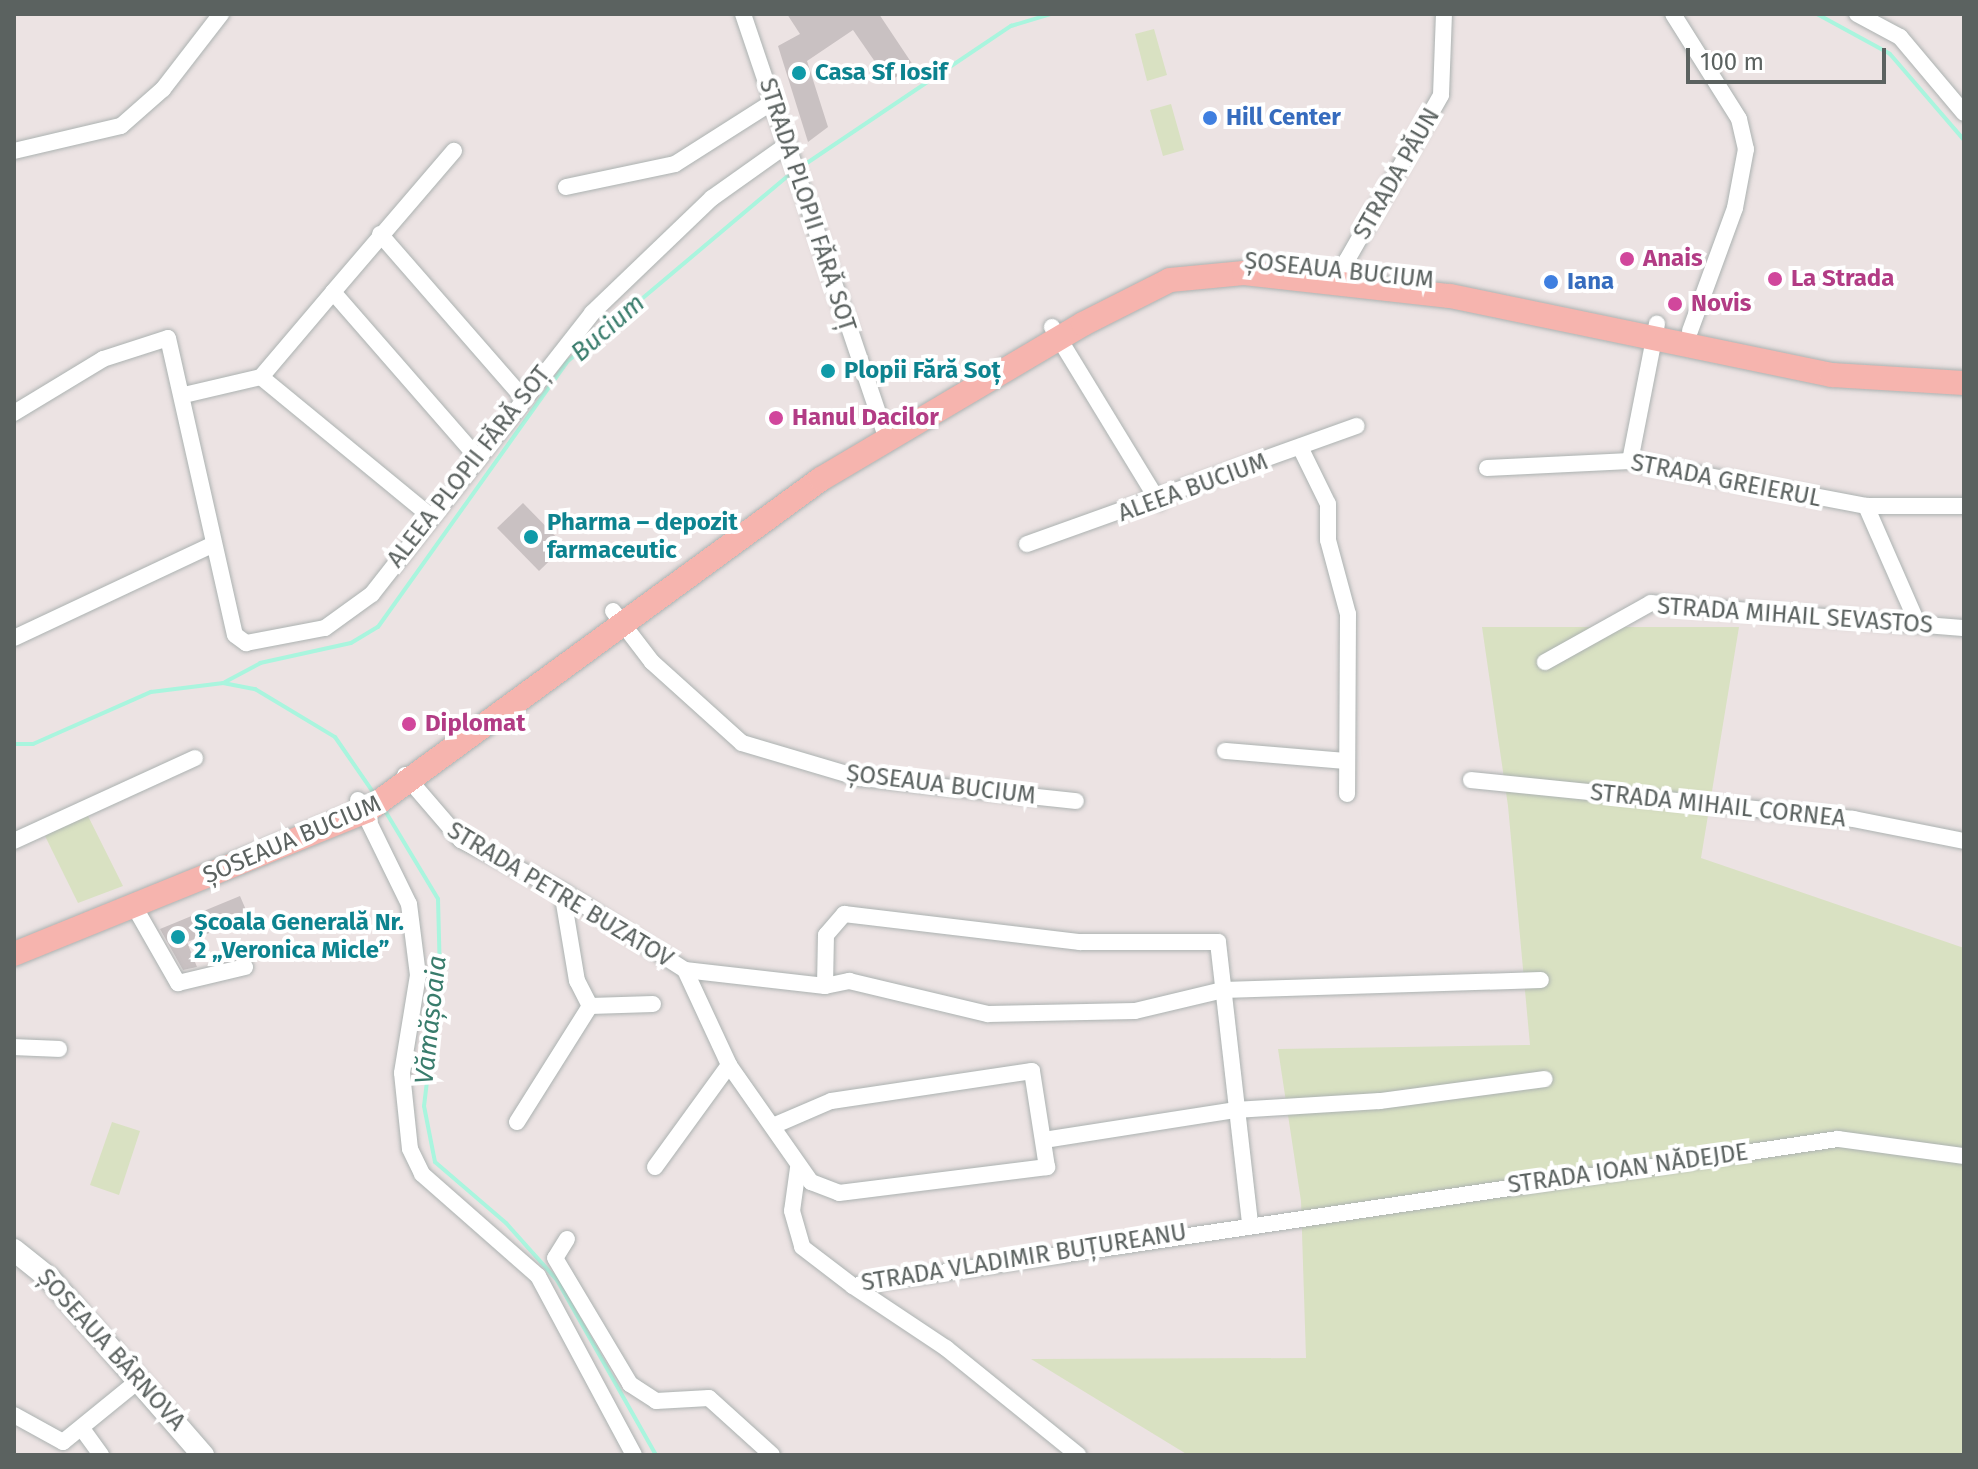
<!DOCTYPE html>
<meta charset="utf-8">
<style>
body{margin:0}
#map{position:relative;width:1978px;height:1469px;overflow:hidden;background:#ece3e3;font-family:"Fira Sans",sans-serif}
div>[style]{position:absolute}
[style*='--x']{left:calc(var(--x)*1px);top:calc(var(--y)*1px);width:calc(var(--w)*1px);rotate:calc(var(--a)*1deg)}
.green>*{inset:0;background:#d9e1c2}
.stream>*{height:4px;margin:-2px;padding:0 2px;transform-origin:2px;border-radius:2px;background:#a9f5de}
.building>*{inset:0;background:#c9c1c2}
.roads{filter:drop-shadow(0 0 2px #acb2b1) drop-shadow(0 0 2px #acb2b1)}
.minor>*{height:16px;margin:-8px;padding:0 8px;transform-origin:8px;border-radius:8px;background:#fff}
.secondary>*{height:22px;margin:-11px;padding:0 11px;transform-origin:11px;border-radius:11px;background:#fff}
.primary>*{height:24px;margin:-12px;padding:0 12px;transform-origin:12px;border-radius:12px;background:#f6b4ae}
.dots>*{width:22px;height:22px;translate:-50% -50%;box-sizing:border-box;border:4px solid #fff;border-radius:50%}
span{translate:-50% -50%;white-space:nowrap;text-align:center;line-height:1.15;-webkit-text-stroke:8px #fff;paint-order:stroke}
.culture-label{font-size:24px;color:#0d838f;font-weight:700}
.left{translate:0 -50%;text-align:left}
.shop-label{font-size:24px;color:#366cbe;font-weight:700}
.street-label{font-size:24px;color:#5b6260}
.hotel-label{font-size:24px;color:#b23c85;font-weight:700}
.water-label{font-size:26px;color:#397c6c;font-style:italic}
.frame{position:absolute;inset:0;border:16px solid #5b6260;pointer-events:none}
.scale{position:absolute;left:1686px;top:48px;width:200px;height:36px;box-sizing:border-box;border:4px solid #5b6260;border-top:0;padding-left:10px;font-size:24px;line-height:28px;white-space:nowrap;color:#5b6260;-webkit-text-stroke:6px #fff;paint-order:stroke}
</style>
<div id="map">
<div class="green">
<div style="clip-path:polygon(1154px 29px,1167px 75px,1147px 81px,1135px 34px)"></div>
<div style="clip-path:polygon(1171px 104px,1184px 150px,1163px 156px,1150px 110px)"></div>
<div style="clip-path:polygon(1482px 627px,1739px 627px,1701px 858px,1964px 948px,1964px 1455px,1188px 1455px,1031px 1359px,1306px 1358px,1301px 1201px,1278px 1049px,1530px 1045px,1508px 806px)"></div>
<div style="clip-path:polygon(86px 812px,123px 886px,78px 903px,45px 836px)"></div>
<div style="clip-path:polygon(112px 1122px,140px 1131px,119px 1195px,90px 1185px)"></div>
</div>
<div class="stream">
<div style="--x:1817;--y:14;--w:83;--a:28.7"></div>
<div style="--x:1890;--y:54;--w:113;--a:49.3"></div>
<div style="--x:798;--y:169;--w:257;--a:-33.9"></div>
<div style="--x:1011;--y:26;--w:42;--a:-16.7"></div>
<div style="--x:225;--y:682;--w:40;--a:-28"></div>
<div style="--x:260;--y:663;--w:93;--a:-12.4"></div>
<div style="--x:351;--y:643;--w:31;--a:-31"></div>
<div style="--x:378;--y:627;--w:327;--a:-54.5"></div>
<div style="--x:568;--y:361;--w:292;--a:-40.1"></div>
<div style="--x:14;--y:744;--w:19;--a:0"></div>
<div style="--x:33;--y:744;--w:129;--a:-23.8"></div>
<div style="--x:151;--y:692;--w:73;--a:-7.1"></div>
<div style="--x:223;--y:683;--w:33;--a:11"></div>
<div style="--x:255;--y:689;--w:93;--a:31"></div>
<div style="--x:335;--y:737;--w:70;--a:55.4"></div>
<div style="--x:384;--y:809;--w:105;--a:59"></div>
<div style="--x:438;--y:899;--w:75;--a:88.5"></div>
<div style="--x:440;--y:974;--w:133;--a:96.9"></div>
<div style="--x:424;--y:1106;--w:57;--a:78.9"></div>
<div style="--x:435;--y:1162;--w:94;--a:40.7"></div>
<div style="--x:506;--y:1223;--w:76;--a:48.2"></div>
<div style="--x:557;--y:1280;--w:201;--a:60.5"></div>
</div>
<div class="building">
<div style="clip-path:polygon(787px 14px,879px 14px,913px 65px,889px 82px,853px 30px,807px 61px,828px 127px,808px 142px,778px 46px,800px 34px)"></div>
<div style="clip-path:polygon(523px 503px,565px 546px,539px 571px,497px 528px)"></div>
<div style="clip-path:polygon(240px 896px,249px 917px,187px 942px,197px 967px,183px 970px,160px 929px)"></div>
</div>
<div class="roads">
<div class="minor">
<div style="--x:743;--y:14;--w:450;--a:71.3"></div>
<div style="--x:1673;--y:14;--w:124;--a:57.8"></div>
<div style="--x:1739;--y:119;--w:31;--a:77"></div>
<div style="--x:1746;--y:149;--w:60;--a:100.6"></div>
<div style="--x:1735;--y:208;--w:131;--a:110.1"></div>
<div style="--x:1857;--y:14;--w:49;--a:28.1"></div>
<div style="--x:1900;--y:37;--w:99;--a:49.9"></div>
<div style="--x:14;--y:151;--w:110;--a:-13.2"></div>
<div style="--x:121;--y:126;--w:56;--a:-41.4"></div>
<div style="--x:163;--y:89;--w:95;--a:-52.3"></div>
<div style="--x:566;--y:187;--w:111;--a:-11.9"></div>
<div style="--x:675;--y:164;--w:117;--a:-32.5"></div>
<div style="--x:380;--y:234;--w:218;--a:48.9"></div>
<div style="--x:1346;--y:284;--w:24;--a:-88"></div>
<div style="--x:1347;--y:260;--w:190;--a:-60.3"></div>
<div style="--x:1441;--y:95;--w:81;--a:-87.9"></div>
<div style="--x:333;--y:292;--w:186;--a:-49.4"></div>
<div style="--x:1052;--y:327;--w:205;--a:58.6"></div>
<div style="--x:261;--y:377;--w:219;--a:39.4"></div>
<div style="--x:184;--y:395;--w:79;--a:-13.2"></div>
<div style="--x:261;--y:377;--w:111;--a:-49.7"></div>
<div style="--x:333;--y:292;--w:219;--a:48.9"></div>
<div style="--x:14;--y:413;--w:104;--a:-31.2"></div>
<div style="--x:103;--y:359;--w:68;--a:-17.9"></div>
<div style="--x:168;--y:338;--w:304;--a:77.3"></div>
<div style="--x:235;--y:635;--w:14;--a:36"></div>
<div style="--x:246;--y:643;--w:80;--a:-10.8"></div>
<div style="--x:325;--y:628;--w:58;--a:-35.9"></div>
<div style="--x:372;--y:594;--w:357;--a:-51.9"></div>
<div style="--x:592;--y:313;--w:166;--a:-43.8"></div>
<div style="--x:712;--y:198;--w:93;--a:-35.4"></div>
<div style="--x:1301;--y:449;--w:61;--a:63.9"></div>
<div style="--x:1328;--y:504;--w:36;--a:90"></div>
<div style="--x:1328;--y:540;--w:77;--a:74.9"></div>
<div style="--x:1348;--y:614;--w:180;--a:90.3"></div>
<div style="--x:1630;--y:461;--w:140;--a:-78.9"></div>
<div style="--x:1487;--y:468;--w:143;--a:-2.8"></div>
<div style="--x:1630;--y:461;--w:240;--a:10.8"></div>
<div style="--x:1866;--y:506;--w:98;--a:0"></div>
<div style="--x:1866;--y:506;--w:127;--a:66.3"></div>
<div style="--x:1027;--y:544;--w:350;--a:-19.7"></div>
<div style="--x:613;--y:611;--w:64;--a:52.6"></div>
<div style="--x:652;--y:662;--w:121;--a:42"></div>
<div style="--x:742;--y:743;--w:123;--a:16.5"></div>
<div style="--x:860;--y:778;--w:217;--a:6.1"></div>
<div style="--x:14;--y:638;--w:221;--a:-25.2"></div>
<div style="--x:1545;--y:662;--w:121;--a:-29.1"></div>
<div style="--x:1651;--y:603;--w:314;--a:4.6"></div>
<div style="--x:1225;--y:751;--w:122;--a:4.7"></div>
<div style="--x:405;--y:775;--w:86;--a:49.3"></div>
<div style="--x:461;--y:840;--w:113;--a:26.8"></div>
<div style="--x:562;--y:891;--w:146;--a:32.7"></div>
<div style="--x:685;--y:970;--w:105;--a:65.1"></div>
<div style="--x:729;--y:1065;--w:143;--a:55"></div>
<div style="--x:811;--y:1182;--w:30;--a:21"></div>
<div style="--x:839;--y:1193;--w:210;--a:-7.1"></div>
<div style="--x:1047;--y:1167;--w:97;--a:-98.9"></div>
<div style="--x:1032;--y:1071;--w:203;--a:171.5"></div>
<div style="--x:831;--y:1101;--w:61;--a:156.8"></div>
<div style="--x:1471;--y:780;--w:384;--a:5.8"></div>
<div style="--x:1853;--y:819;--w:113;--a:11.2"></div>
<div style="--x:358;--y:800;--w:116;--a:63.9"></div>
<div style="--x:409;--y:904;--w:72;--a:82.8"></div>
<div style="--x:418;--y:975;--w:99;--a:99.3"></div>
<div style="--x:402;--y:1073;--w:76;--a:84"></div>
<div style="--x:410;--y:1149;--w:28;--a:64"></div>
<div style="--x:422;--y:1174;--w:154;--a:41.3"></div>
<div style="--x:538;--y:1276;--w:203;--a:61.8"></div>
<div style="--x:14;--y:841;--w:199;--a:-24.6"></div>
<div style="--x:134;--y:906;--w:89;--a:60.3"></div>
<div style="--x:178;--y:983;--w:69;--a:-13.4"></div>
<div style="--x:685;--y:970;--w:141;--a:6.5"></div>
<div style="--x:825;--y:986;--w:25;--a:-12"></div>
<div style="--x:849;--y:981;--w:143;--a:13.4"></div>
<div style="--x:988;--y:1014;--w:147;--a:-1.2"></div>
<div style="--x:1135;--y:1011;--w:90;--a:-13.4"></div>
<div style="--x:1223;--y:990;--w:318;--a:-1.8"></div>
<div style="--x:825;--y:986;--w:51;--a:-88.9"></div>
<div style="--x:826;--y:935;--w:28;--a:-49"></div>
<div style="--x:844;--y:914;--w:238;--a:6.8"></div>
<div style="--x:1080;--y:942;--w:138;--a:0"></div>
<div style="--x:1218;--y:942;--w:284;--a:83.5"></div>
<div style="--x:590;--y:1006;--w:63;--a:-1.8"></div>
<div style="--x:14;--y:1047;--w:45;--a:2.5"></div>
<div style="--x:517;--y:1122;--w:137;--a:-57.8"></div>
<div style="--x:590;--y:1006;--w:28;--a:-117"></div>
<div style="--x:577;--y:981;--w:91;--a:-99.5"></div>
<div style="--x:1044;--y:1140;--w:193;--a:-8.9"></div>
<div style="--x:1235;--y:1110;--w:145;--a:-3.6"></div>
<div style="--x:1380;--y:1101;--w:166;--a:-7.6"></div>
<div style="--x:655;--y:1167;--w:126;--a:-54"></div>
<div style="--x:798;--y:1168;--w:43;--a:97.9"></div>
<div style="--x:792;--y:1211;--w:37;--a:74"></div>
<div style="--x:802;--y:1247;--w:64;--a:37.4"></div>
<div style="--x:853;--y:1286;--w:996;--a:-8.49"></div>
<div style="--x:1838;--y:1139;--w:127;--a:7.7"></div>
<div style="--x:567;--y:1239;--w:22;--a:122"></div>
<div style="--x:555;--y:1258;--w:147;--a:59.2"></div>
<div style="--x:630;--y:1384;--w:31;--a:33"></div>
<div style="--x:656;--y:1401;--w:53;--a:-3.2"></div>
<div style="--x:709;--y:1398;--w:85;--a:42.1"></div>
<div style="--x:853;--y:1286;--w:112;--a:33.7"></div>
<div style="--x:946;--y:1348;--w:170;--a:39"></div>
<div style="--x:14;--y:1415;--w:56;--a:28.9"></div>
<div style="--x:63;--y:1442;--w:97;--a:-39.1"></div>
<div style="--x:83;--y:1430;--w:31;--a:54"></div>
</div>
<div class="secondary">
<div style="--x:14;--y:1250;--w:45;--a:38.7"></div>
<div style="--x:49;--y:1278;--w:235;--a:49"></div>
</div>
<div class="primary">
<div style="--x:14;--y:954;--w:382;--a:-22.1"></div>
<div style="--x:368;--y:810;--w:561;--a:-36.16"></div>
<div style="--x:821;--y:479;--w:304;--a:-30.6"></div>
<div style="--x:1083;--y:324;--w:97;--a:-26.8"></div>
<div style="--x:1170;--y:280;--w:74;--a:-5.4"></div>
<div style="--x:1244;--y:273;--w:207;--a:6.4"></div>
<div style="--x:1450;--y:296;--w:390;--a:11.7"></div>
<div style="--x:1832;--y:375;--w:132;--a:3.5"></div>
</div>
</div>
<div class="dots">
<div style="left:799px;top:73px;background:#0f9aa8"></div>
<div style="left:1210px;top:118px;background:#3f7fe0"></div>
<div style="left:1627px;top:259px;background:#d1479c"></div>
<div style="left:1775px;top:279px;background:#d1479c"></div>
<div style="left:1551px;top:282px;background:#3f7fe0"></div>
<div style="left:1675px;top:304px;background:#d1479c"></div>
<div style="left:828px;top:371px;background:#0f9aa8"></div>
<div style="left:776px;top:418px;background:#d1479c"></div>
<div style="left:531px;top:537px;background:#0f9aa8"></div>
<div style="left:409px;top:724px;background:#d1479c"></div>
<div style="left:178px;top:937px;background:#0f9aa8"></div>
</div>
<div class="culture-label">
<span class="left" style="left:815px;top:73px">Casa Sf Iosif</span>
<span class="left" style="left:844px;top:371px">Plopii Fără Soț</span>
<span class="left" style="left:547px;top:537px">Pharma – depozit<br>farmaceutic</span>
<span class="left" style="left:194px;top:937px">Școala Generală Nr.<br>2 „Veronica Micle”</span>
</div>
<div class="shop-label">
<span class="left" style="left:1226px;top:118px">Hill Center</span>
<span class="left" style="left:1567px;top:282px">Iana</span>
</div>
<div class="street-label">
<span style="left:1397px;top:174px;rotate:-60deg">STRADA PĂUN</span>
<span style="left:807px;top:205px;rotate:72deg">STRADA PLOPII FĂRĂ SOȚ</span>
<span style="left:1339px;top:271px;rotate:6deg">ȘOSEAUA BUCIUM</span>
<span style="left:469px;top:467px;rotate:-52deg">ALEEA PLOPII FĂRĂ SOȚ</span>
<span style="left:1726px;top:481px;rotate:11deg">STRADA GREIERUL</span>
<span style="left:1193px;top:488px;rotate:-20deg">ALEEA BUCIUM</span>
<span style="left:1795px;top:616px;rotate:4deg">STRADA MIHAIL SEVASTOS</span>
<span style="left:941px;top:785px;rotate:7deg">ȘOSEAUA BUCIUM</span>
<span style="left:1718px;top:806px;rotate:6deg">STRADA MIHAIL CORNEA</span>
<span style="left:292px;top:840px;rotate:-23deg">ȘOSEAUA BUCIUM</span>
<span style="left:560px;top:895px;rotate:31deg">STRADA PETRE BUZATOV</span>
<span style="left:1628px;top:1169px;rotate:-8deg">STRADA IOAN NĂDEJDE</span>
<span style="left:1024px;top:1258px;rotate:-9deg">STRADA VLADIMIR BUȚUREANU</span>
<span style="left:111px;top:1350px;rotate:48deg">ȘOSEAUA BÂRNOVA</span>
</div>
<div class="hotel-label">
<span class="left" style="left:1643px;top:259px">Anais</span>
<span class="left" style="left:1791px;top:279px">La Strada</span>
<span class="left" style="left:1691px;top:304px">Novis</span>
<span class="left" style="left:792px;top:418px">Hanul Dacilor</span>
<span class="left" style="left:425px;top:724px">Diplomat</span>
</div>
<div class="water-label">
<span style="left:608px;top:328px;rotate:-41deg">Bucium</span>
<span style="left:431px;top:1020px;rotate:-84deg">Vămășoaia</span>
</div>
<div class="frame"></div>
<div class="scale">100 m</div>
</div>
